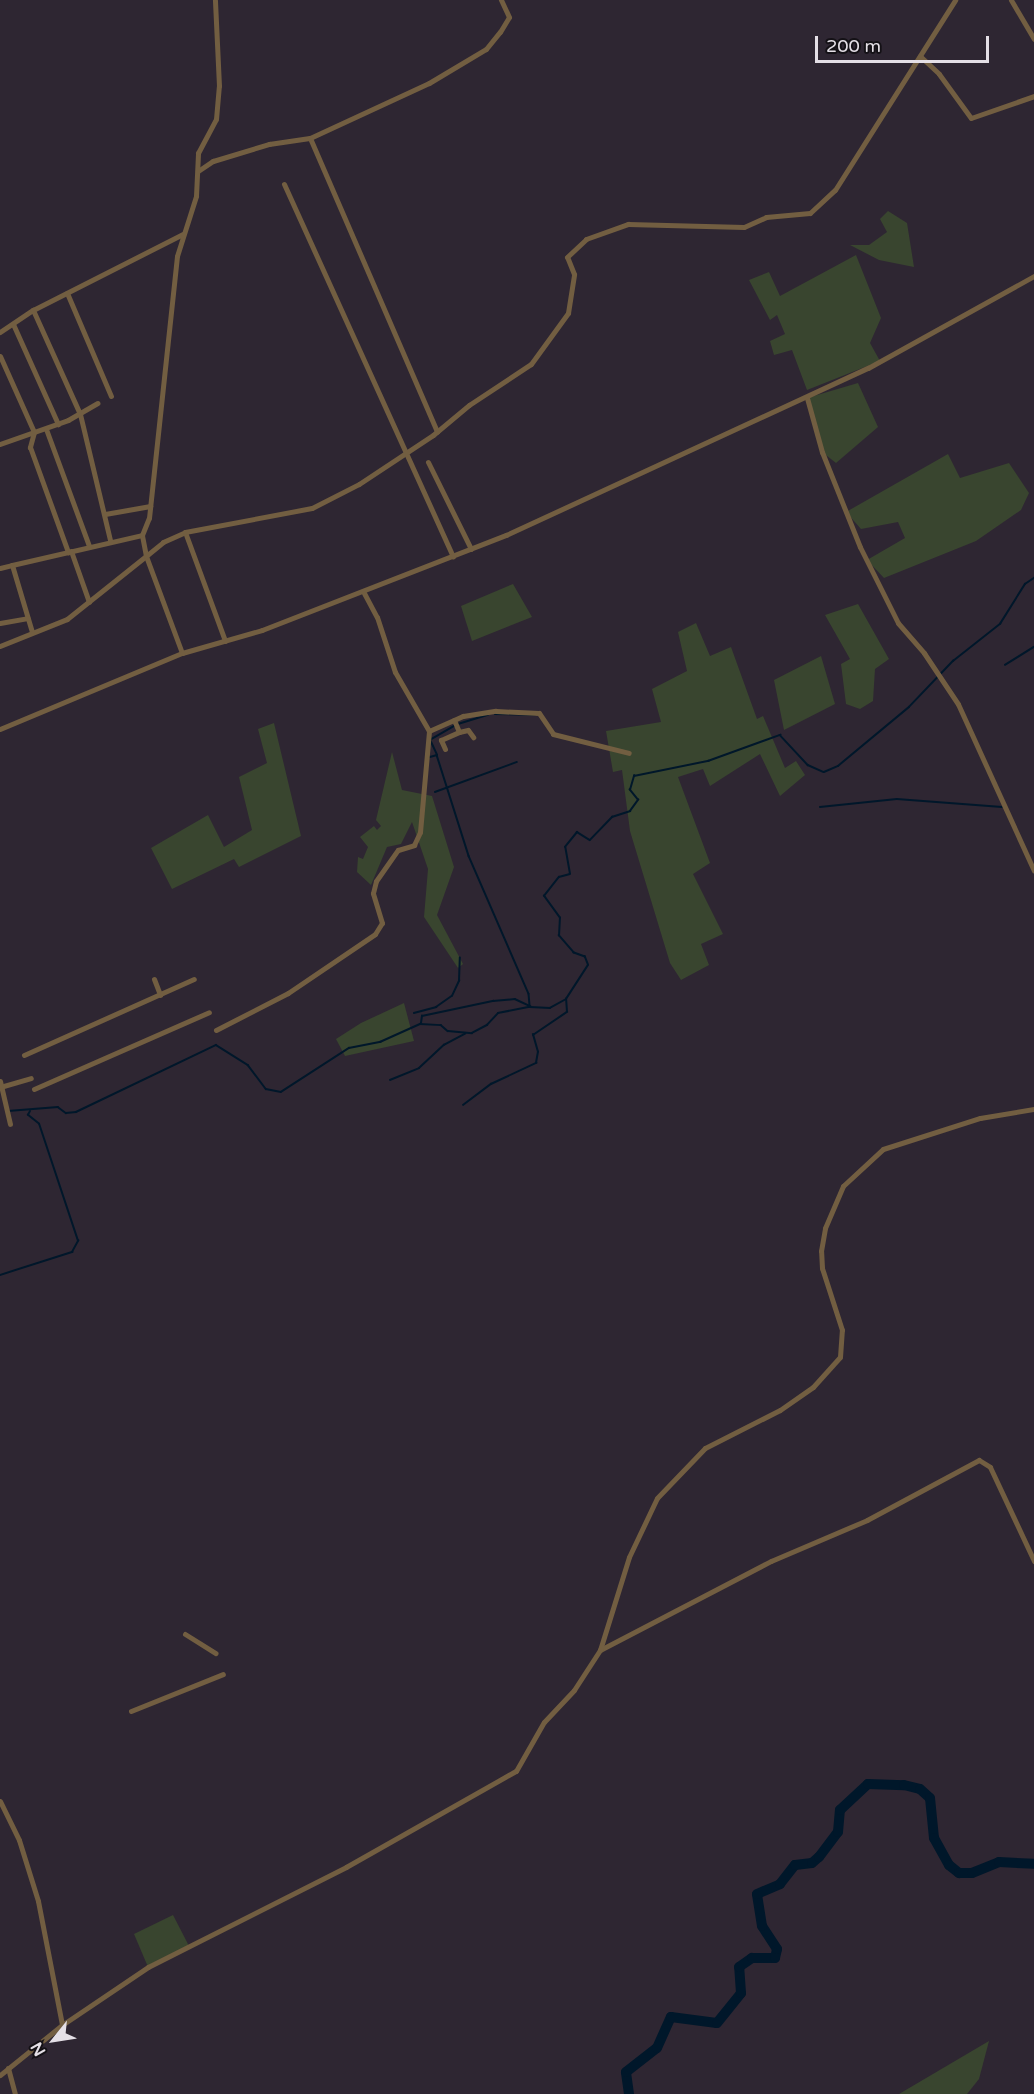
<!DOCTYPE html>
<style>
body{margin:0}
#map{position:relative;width:1034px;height:2094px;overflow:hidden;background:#2e2632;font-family:"Varela Round",sans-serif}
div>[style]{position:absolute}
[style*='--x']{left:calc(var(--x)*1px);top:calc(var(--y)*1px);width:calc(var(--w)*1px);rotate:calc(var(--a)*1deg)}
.green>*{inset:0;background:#39452f}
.stream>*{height:1.5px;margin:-0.75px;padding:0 0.75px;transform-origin:0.75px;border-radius:0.75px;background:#00172a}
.river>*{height:10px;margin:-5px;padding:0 5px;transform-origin:5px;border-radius:5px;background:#00172a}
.minor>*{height:5px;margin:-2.5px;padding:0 2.5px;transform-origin:2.5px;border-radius:2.5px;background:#725e41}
span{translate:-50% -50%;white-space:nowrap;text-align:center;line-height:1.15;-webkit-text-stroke:4.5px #141116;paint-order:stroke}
.north{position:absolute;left:24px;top:2010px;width:60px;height:60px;-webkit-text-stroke:4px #141116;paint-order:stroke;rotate:240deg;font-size:16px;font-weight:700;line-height:24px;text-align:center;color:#e4dfe6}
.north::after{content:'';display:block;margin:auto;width:21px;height:27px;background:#e4dfe6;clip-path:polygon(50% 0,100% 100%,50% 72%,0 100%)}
.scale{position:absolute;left:815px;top:36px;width:174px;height:27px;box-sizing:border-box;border:3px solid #e4dfe6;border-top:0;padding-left:8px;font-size:18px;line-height:21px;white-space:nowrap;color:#e4dfe6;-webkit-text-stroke:4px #141116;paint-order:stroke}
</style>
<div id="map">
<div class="green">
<div style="clip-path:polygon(888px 211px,907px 223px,914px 267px,879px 260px,850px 245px,869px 245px,887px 232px,880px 219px)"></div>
<div style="clip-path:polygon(856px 255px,881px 318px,870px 343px,880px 361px,807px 390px,792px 350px,774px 355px,770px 341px,785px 334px,777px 315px,770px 320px,749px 280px,769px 272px,780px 296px)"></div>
<div style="clip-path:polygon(858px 383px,878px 427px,836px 463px,822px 452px,807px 398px)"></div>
<div style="clip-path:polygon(948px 454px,960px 478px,1009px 463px,1029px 493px,1021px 510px,976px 541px,884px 578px,867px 560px,905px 538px,898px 522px,861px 529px,846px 512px)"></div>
<div style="clip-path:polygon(513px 584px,532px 617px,472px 641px,461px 606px)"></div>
<div style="clip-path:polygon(858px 604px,889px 659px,875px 669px,873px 701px,860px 709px,846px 704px,841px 664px,850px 659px,825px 615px)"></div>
<div style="clip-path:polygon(696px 623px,710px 656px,731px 647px,757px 719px,763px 716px,785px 768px,796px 761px,805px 775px,780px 796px,760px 754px,710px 786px,703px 769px,678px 777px,710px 863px,693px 874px,723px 934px,701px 944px,709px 965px,681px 980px,670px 963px,630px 831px,622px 770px,613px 772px,606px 731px,661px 722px,652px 689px,687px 671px,678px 632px)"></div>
<div style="clip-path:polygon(821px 656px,835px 704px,784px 730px,774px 680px)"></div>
<div style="clip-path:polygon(274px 723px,301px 836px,239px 867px,234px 859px,172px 889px,151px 848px,208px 815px,224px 847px,252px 830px,239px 777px,267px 763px,258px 729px)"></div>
<div style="clip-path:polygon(392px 752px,402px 790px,432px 796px,454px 867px,437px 915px,463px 964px,458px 968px,424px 917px,428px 869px,412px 822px,401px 844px,387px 847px,371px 885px,357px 872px,358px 857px,363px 859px,368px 847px,360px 837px,374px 826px,377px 830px,381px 826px,376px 820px)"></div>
<div style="clip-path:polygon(404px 1003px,414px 1041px,345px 1056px,336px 1039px,361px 1023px)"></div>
<div style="clip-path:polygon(173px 1915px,189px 1946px,148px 1967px,134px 1934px)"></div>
<div style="clip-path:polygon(989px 2041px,979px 2079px,967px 2094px,899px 2094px)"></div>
</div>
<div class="stream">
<div style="--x:1005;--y:665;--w:34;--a:-32"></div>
<div style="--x:495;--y:714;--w:40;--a:1.4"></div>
<div style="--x:458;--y:724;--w:31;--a:-17"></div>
<div style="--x:437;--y:755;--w:106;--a:72.4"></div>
<div style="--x:469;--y:856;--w:150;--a:66.5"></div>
<div style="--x:529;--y:994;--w:12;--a:85"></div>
<div style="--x:430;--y:757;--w:7;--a:-16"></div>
<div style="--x:437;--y:755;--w:17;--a:-115"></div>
<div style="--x:430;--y:740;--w:28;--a:-30"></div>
<div style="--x:435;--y:792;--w:87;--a:-20.1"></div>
<div style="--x:820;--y:807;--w:77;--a:-5.9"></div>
<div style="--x:897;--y:799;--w:105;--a:4.4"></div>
<div style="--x:414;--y:1013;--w:23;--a:-15"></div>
<div style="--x:436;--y:1007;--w:19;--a:-35"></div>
<div style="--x:452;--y:996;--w:17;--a:-65"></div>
<div style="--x:459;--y:981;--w:23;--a:-88"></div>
<div style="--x:421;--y:1023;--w:7;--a:-82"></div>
<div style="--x:422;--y:1016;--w:73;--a:-11.9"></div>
<div style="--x:493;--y:1001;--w:22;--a:-5"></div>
<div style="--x:515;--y:999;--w:17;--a:25"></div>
<div style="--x:390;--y:1080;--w:31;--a:-22"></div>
<div style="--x:419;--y:1068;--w:34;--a:-43"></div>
<div style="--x:444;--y:1045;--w:24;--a:-28"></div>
<div style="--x:463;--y:1105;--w:35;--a:-37"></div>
<div style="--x:491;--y:1084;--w:50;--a:-25"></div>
<div style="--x:536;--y:1063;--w:11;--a:-80"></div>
<div style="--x:538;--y:1052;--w:18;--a:-106"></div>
<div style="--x:533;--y:1035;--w:41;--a:-34.1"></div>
<div style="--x:567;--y:1012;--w:13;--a:-94"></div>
<div style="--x:8;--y:1111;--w:50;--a:-4.6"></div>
<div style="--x:58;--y:1107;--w:10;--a:37"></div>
<div style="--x:66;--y:1113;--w:10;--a:-6"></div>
<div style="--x:76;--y:1112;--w:155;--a:-25.6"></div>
<div style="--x:216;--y:1045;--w:38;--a:32"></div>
<div style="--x:248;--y:1065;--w:30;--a:53"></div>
<div style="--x:266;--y:1089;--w:15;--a:11"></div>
<div style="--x:281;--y:1092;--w:81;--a:-32.9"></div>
<div style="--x:349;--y:1048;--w:32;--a:-11"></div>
<div style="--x:380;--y:1042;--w:44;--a:-24.2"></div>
<div style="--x:420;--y:1024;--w:21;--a:3"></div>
<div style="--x:441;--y:1025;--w:9;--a:41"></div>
<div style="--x:448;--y:1031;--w:24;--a:5"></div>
<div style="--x:472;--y:1033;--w:17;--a:-28"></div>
<div style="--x:487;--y:1025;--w:16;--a:-47"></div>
<div style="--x:498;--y:1013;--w:33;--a:-11"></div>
<div style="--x:530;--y:1007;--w:20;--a:3"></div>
<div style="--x:550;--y:1008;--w:18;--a:-29"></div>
<div style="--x:566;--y:999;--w:40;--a:-57.1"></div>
<div style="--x:588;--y:965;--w:9;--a:-111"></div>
<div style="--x:585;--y:957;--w:12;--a:-160"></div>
<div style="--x:574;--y:953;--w:23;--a:-131"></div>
<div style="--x:559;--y:936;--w:18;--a:-87"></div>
<div style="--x:560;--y:918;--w:27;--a:-126"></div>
<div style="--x:544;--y:896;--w:24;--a:-52"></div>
<div style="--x:559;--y:877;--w:11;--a:-15"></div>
<div style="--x:570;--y:874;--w:27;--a:-100"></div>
<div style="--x:565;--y:847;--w:19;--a:-51"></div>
<div style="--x:577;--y:832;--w:15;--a:32"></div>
<div style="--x:590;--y:840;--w:32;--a:-46"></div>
<div style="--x:612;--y:817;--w:19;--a:-18"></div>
<div style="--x:630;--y:811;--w:14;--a:-54"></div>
<div style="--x:638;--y:800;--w:13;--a:-129"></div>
<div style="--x:630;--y:790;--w:15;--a:-74"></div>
<div style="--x:634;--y:776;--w:76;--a:-11.5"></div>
<div style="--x:708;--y:761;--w:77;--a:-19.9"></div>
<div style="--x:780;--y:735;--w:41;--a:47"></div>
<div style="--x:808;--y:765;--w:17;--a:24"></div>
<div style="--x:824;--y:772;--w:15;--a:-23"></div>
<div style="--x:838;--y:766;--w:92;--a:-39.7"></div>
<div style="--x:909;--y:707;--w:64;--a:-46.3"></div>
<div style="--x:953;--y:661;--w:60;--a:-38.2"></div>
<div style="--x:1000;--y:624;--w:47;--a:-58"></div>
<div style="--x:1025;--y:584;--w:11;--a:-34"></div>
<div style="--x:0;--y:1275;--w:76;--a:-17.7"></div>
<div style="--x:72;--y:1252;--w:13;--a:-61"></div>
<div style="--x:78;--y:1241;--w:123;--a:-108.4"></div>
<div style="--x:39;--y:1124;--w:14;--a:-141"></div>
<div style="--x:28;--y:1115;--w:4;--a:-63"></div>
</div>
<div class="river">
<div style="--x:629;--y:2094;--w:22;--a:-98"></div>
<div style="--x:626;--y:2072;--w:39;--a:-38"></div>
<div style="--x:657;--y:2048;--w:34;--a:-66"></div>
<div style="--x:671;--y:2017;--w:46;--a:7.4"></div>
<div style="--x:717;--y:2023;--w:38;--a:-51"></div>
<div style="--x:741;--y:1993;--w:26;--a:-94"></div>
<div style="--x:739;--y:1967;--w:16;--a:-35"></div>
<div style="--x:752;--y:1958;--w:23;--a:0"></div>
<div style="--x:775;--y:1958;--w:9;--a:-77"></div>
<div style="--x:777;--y:1949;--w:27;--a:-123"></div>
<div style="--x:762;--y:1926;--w:32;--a:-99"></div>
<div style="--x:757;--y:1894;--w:25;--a:-23"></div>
<div style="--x:780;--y:1884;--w:24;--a:-52"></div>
<div style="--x:795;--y:1865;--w:17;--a:-7"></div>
<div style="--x:812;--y:1863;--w:9;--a:-41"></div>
<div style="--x:819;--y:1857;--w:31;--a:-53"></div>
<div style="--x:838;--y:1832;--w:22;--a:-85"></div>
<div style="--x:840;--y:1810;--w:38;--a:-43"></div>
<div style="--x:868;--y:1784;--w:36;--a:2"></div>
<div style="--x:904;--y:1785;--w:16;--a:14"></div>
<div style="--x:920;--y:1789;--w:13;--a:42"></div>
<div style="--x:930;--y:1798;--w:40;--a:84.3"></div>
<div style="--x:934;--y:1838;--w:31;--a:61"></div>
<div style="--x:949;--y:1865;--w:13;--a:39"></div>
<div style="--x:959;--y:1873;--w:13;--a:0"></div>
<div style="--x:972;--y:1873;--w:29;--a:-22"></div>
<div style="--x:999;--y:1862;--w:35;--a:3"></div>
</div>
<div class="minor">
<div style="--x:1011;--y:0;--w:45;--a:59.5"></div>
<div style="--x:920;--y:56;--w:26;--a:43"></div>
<div style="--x:939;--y:74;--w:54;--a:54"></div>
<div style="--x:971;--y:118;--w:67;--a:-19.2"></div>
<div style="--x:310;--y:138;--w:320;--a:66.6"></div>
<div style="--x:198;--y:171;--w:18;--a:-34"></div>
<div style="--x:213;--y:161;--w:59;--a:-16.9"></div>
<div style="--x:269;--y:144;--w:41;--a:-8.3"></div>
<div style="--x:310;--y:138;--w:131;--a:-24.8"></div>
<div style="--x:429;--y:83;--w:66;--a:-30.8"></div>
<div style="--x:486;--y:49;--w:22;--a:-51"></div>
<div style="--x:500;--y:32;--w:17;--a:-59"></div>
<div style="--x:509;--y:17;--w:19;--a:-115"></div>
<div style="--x:284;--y:184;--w:409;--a:65.6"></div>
<div style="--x:67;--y:293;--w:112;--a:66.9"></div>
<div style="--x:33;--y:310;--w:168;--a:-26.9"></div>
<div style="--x:13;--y:324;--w:110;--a:65.8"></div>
<div style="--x:0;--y:332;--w:40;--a:-34"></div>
<div style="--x:33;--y:310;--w:114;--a:65.7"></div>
<div style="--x:80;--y:414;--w:130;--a:76.6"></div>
<div style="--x:0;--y:356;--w:83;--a:65.9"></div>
<div style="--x:34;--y:432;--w:16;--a:105"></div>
<div style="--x:30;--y:447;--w:112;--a:70.1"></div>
<div style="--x:807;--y:398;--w:56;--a:74.5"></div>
<div style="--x:822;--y:452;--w:102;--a:68.2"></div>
<div style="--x:860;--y:547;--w:85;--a:63.4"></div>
<div style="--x:898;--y:623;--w:40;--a:49"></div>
<div style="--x:924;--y:653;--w:61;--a:56.3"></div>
<div style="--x:958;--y:704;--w:183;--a:65.5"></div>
<div style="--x:46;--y:429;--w:125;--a:69.8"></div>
<div style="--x:0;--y:444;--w:72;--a:-19.4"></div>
<div style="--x:68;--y:420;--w:34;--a:-30"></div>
<div style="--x:428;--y:462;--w:97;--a:63.7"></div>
<div style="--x:105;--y:514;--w:46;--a:-10.1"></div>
<div style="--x:185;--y:532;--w:116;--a:69.8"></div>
<div style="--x:71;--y:551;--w:54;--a:70.6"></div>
<div style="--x:12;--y:565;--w:133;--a:-13"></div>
<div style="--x:0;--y:568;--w:12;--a:-14"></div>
<div style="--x:12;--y:565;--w:70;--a:73.4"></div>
<div style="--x:364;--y:593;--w:27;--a:62"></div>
<div style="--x:377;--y:617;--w:58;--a:71.9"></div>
<div style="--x:395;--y:672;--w:68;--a:60"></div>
<div style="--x:0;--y:623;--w:28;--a:-10"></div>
<div style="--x:0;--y:646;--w:72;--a:-21.9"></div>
<div style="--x:67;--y:619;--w:101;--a:-38.6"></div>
<div style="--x:146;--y:556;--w:21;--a:-101"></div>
<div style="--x:142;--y:535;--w:18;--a:-68"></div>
<div style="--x:149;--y:518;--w:263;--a:-83.9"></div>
<div style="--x:177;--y:256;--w:63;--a:-72.4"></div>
<div style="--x:196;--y:196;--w:43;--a:-87.3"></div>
<div style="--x:198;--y:153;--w:38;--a:-62"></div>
<div style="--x:216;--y:119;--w:33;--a:-85"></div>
<div style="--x:219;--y:86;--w:86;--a:-92.7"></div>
<div style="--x:182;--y:653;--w:103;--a:-110.4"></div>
<div style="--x:146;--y:556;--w:22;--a:-39"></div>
<div style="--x:163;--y:542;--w:24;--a:-24"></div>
<div style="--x:185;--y:532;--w:129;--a:-10.7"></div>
<div style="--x:312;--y:508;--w:53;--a:-27.1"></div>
<div style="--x:359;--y:484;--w:89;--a:-33.5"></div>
<div style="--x:433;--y:435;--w:47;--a:-39.8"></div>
<div style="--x:469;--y:405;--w:74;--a:-33.5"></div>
<div style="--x:531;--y:364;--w:63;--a:-54"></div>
<div style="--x:568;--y:313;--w:39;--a:-81"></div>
<div style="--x:574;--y:274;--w:18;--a:-112"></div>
<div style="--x:567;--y:257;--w:26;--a:-43"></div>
<div style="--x:586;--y:239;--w:45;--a:-19.7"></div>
<div style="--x:628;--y:224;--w:116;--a:1.5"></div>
<div style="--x:744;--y:227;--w:24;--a:-24"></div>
<div style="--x:766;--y:217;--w:44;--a:-5.2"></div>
<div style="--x:810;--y:213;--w:34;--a:-43"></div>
<div style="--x:835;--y:190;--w:225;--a:-57.7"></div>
<div style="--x:454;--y:720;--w:13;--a:67"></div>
<div style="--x:459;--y:732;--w:9;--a:-13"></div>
<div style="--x:468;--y:730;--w:9;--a:54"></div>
<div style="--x:0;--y:729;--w:197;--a:-22.7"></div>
<div style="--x:182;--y:653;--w:83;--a:-16"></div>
<div style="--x:262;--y:630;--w:262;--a:-21.3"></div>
<div style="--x:506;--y:535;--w:399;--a:-24.8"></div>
<div style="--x:868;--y:368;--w:190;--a:-29"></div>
<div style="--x:445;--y:749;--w:10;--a:-114"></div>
<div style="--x:441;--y:740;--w:20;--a:-24"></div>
<div style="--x:154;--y:979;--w:17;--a:69"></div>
<div style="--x:216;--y:1030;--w:81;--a:-27.2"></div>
<div style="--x:288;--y:993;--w:105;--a:-34.1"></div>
<div style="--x:375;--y:934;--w:13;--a:-58"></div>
<div style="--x:382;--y:923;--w:31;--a:-107"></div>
<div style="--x:373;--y:893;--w:12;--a:-76"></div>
<div style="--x:376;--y:881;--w:38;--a:-55"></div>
<div style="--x:398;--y:850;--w:17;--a:-17"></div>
<div style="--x:414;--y:845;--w:14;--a:-65"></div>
<div style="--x:420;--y:832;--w:101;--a:-84.9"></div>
<div style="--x:429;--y:731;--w:37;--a:-24"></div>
<div style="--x:463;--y:716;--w:33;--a:-9"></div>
<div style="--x:496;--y:711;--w:43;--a:2.7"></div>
<div style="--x:539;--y:713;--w:25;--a:56"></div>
<div style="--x:553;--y:734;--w:78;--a:14"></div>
<div style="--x:24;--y:1055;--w:186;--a:-24.1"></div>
<div style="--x:0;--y:1081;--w:44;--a:76.9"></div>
<div style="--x:0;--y:1087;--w:32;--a:-16"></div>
<div style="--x:34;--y:1089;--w:191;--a:-23.7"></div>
<div style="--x:185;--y:1634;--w:36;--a:32"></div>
<div style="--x:600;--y:1650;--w:193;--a:-27.5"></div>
<div style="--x:771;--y:1561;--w:104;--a:-23.1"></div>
<div style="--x:867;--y:1520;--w:127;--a:-28.2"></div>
<div style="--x:979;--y:1460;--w:13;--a:32"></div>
<div style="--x:990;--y:1467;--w:104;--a:64.9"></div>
<div style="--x:131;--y:1711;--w:99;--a:-21.9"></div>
<div style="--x:0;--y:1801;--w:43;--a:64"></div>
<div style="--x:19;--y:1840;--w:64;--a:72.7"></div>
<div style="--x:38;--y:1901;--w:126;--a:79"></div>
<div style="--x:8;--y:2068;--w:27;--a:75"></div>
<div style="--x:0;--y:2075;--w:80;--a:-38.9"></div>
<div style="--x:62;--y:2025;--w:104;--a:-34"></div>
<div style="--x:148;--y:1967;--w:222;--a:-26.8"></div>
<div style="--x:346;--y:1867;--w:195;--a:-29.5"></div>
<div style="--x:516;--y:1771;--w:56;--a:-60.3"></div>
<div style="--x:544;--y:1722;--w:44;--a:-46.8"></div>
<div style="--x:574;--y:1690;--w:48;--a:-57"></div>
<div style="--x:600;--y:1650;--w:97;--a:-72.7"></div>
<div style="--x:629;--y:1557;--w:65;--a:-64.6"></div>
<div style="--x:657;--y:1498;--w:69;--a:-46.2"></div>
<div style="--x:705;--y:1448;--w:84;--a:-26.9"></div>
<div style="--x:780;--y:1410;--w:40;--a:-34.9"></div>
<div style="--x:813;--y:1387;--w:40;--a:-48"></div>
<div style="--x:840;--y:1357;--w:27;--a:-86"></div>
<div style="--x:842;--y:1330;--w:65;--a:-107.9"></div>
<div style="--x:822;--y:1268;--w:17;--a:-93"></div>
<div style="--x:821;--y:1251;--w:23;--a:-80"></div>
<div style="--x:825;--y:1228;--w:46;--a:-66.8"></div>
<div style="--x:843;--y:1186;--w:54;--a:-42.8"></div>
<div style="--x:883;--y:1149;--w:102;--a:-17.7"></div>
<div style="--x:980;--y:1118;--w:55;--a:-9.5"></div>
</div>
<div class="north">N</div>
<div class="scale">200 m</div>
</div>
